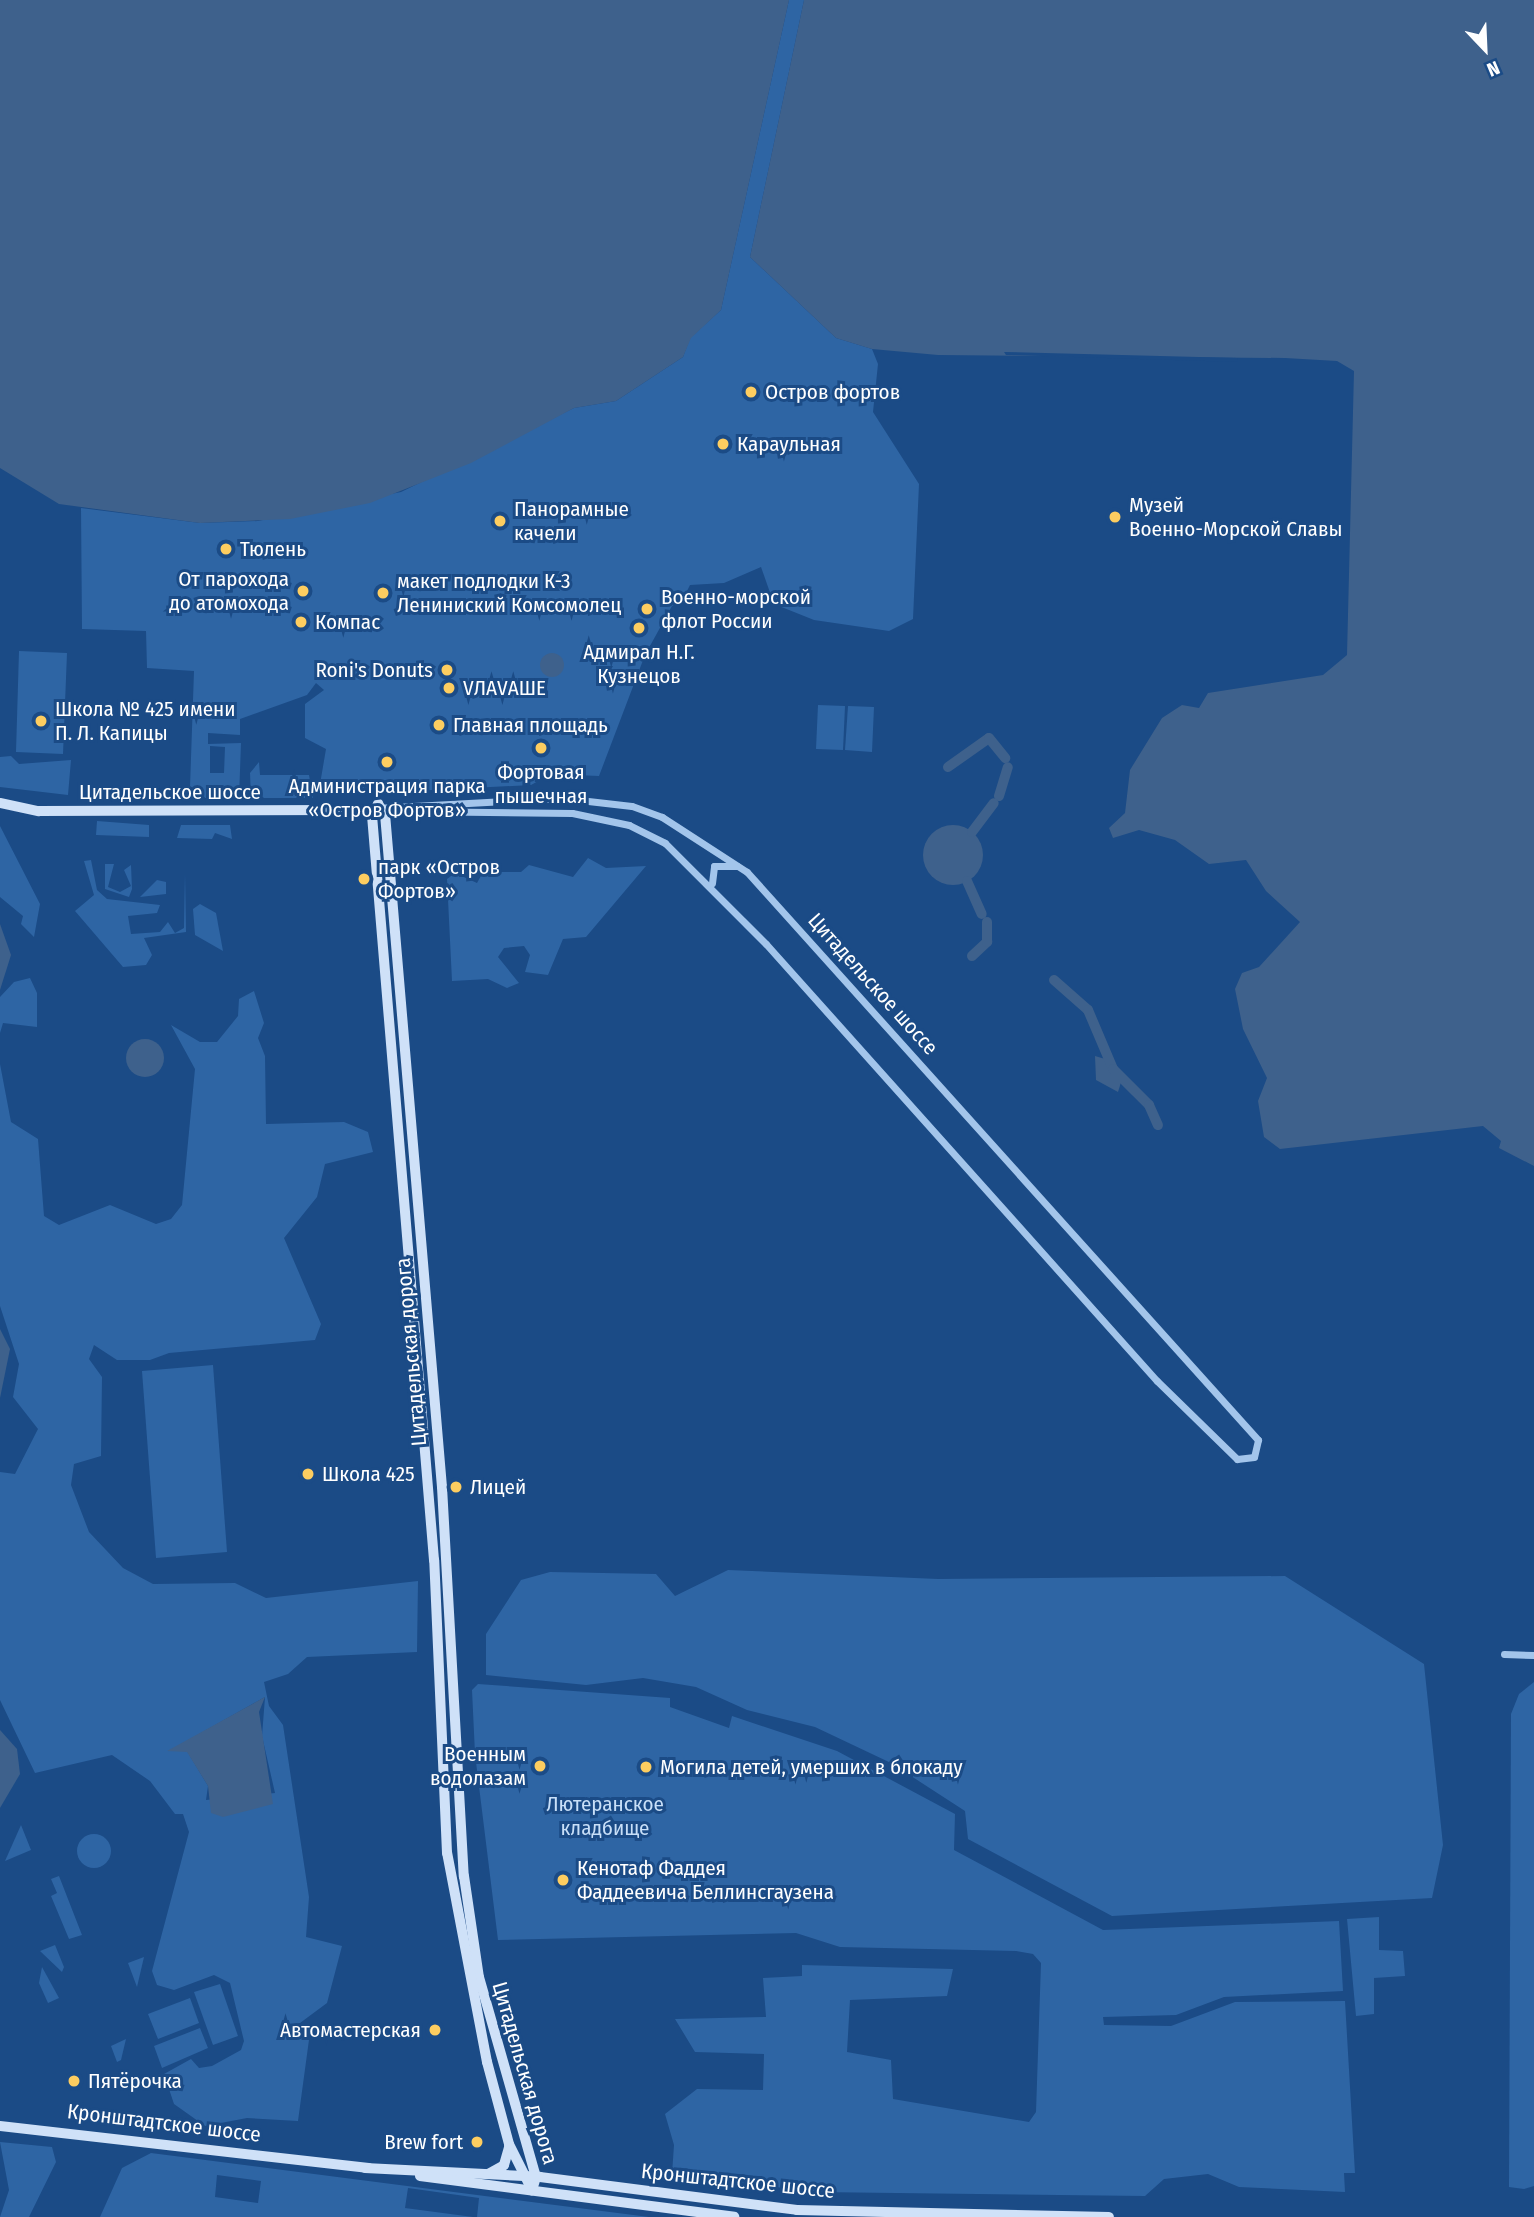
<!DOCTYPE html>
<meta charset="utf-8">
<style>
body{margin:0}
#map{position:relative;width:1534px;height:2217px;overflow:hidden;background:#1b4b86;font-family:"Fira Sans Condensed",sans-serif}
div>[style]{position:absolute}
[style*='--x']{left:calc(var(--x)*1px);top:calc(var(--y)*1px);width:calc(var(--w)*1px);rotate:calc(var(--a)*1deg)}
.green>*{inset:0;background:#2e65a4}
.round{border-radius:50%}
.water>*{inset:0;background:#3e618c}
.pier>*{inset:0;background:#1b4b86}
.canal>*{height:10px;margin:-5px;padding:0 5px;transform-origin:5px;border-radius:5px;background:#3e618c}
.street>*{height:7px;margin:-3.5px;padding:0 3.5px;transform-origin:3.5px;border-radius:3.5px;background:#a3c5eb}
.secondary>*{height:10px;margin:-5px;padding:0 5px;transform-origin:5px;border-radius:5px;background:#cfe1f8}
.dots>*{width:19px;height:19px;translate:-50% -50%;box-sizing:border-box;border:4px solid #1b4b86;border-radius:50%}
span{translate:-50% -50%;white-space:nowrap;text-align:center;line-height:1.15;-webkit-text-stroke:6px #1b4b86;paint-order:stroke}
.poi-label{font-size:21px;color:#fff}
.left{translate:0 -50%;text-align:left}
.right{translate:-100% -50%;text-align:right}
.street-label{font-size:21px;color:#fff}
.park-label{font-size:21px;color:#c8dff8}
.north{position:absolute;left:1450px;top:14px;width:70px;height:70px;-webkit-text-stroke:5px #1b4b86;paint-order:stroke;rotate:157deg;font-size:19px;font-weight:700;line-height:28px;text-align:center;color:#fff}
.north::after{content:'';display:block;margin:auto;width:24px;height:32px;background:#fff;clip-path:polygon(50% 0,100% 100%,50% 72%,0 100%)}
</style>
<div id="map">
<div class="green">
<div style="clip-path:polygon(evenodd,789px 0,804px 0,750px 257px,836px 338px,872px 349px,878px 364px,873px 412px,919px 484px,913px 619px,889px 631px,814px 620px,774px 604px,761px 567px,724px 583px,690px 585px,682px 601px,672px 606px,645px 655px,599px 776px,551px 774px,531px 785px,335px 795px,335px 785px,326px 785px,333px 786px,334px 796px,318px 796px,326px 749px,305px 738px,305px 704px,324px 690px,316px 683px,307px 695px,240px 719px,240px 735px,208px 733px,208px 744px,241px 743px,239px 798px,178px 798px,190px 787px,194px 671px,147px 668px,146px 631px,82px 629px,81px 508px,200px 523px,258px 521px,401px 492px,574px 408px,616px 401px,683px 357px,690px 338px,721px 310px,789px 0,210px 746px,225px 747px,224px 773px,210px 773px,210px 746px)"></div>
<div style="clip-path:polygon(19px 651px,67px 653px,63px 754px,16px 752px)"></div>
<div style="clip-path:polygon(818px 705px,845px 706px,843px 750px,816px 749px)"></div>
<div style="clip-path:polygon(848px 706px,874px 707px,872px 752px,845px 750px)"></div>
<div style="clip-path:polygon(11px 756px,19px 764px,71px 760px,68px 795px,0 787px,0 757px)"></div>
<div style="clip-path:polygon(259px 762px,260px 775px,309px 775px,313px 798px,251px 798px,250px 773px)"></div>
<div style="clip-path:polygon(97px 821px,149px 825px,149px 837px,96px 835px)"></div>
<div style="clip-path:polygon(181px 825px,230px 825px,232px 839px,215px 833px,212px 839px,177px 838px)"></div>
<div style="clip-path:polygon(0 826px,40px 904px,34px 937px,21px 924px,23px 916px,0 897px)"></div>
<div style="clip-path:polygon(588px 858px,606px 868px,646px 866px,586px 937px,563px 939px,548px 975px,525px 972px,530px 955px,524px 946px,504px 948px,498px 957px,519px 983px,507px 988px,488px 979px,452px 981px,447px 879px,455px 873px,477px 883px,483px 872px,521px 872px,529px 865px,573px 877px)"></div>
<div style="clip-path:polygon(91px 860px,97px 890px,107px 899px,160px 905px,157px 913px,128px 916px,131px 934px,160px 932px,168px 922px,175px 933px,184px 928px,185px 873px,186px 932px,144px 938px,152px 955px,146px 965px,123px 967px,75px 911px,94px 895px,84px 861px)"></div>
<div style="clip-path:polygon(105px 864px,114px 864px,108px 887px,120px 892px,131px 886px,124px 870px,131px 865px,132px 889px,129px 897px,105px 889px)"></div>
<div style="clip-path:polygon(157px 880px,166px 882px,166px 894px,140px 897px)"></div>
<div style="clip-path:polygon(200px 904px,216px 913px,223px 951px,195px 935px,193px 909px)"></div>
<div style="clip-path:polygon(30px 978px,37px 993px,37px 1027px,3px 1023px,0 1033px,0 997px,14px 982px)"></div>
<div style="clip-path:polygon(evenodd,254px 991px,264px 1023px,258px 1038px,265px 1056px,266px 1124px,344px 1122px,368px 1132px,373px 1152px,325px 1164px,317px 1197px,284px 1238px,321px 1324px,315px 1340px,169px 1353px,150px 1360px,117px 1360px,94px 1345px,89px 1359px,102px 1377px,101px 1456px,74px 1464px,71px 1485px,89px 1532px,123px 1568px,153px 1584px,235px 1583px,266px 1598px,418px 1581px,417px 1652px,307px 1657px,288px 1674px,264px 1682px,269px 1706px,283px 1725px,309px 1897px,306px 1937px,342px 1946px,327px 2003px,300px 2023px,311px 2025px,298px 2121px,247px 2118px,205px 2126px,174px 2104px,164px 2074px,191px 2059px,199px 2068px,212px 2066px,241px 2050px,244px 2041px,230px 1983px,214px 1975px,174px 1990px,157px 1985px,152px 1971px,189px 1832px,183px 1814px,175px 1814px,150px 1781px,112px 1755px,35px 1773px,0 1700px,0 1472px,15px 1474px,38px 1429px,13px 1397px,19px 1364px,0 1306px,0 1064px,11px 1122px,38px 1139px,44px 1216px,59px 1225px,110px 1205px,156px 1224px,171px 1219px,182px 1205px,195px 1069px,171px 1025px,200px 1042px,217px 1042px,238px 1016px,239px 999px,254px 991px,265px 1697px,262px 1736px,275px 1793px,206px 1800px,208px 1786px,187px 1751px,169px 1751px,265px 1697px)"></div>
<div style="clip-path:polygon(213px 1365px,227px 1552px,156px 1558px,142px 1371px)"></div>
<div style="clip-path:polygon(728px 1570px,938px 1579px,1285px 1576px,1424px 1664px,1443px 1845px,1432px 1898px,1112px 1916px,968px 1839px,965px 1811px,891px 1763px,815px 1727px,747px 1710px,696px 1687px,643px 1678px,586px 1685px,486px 1675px,486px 1634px,521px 1580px,550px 1572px,656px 1574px,675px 1596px)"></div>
<div style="clip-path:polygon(1534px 1682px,1534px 2186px,1524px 2189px,1509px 2187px,1511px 1714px,1519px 1694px)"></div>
<div style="clip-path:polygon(478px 1684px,670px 1698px,670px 1707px,729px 1728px,732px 1716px,837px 1751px,955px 1814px,954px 1850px,1103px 1930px,1339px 1921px,1343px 1991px,1224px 1997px,1176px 2015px,1103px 2017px,1104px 2025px,1171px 2026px,1235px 2002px,1345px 2001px,1355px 2173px,1344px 2173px,1345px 2192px,1239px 2187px,1208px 2174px,1164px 2179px,1145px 2196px,816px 2192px,672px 2174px,674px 2145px,665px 2114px,697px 2089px,763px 2090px,764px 2054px,695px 2052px,675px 2019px,766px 2017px,763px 1978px,802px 1976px,802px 1965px,953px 1969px,947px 1996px,850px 2000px,847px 2052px,891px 2060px,893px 2099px,1029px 2122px,1036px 2112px,1041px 1963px,1033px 1954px,1016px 1951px,840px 1947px,796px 1933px,498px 1940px,475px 1754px,472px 1690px)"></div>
<div style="clip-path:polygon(21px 1825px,31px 1850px,5px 1861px)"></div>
<div class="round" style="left:77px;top:1834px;width:34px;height:34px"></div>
<div style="clip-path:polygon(59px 1876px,82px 1935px,69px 1939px,51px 1896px,57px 1893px,51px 1879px)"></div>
<div style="clip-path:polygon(1379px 1917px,1379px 1950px,1403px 1951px,1405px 1976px,1374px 1978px,1374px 2014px,1356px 2016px,1347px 1919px)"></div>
<div style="clip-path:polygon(55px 1945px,64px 1967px,62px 1972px,40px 1951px)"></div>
<div style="clip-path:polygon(144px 1957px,137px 1987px,128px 1963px)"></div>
<div style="clip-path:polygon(42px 1967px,59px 1998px,48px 2003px,39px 1983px)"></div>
<div style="clip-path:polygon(220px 1984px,238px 2036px,213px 2045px,194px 1992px)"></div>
<div style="clip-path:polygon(190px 1998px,199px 2023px,158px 2039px,148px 2014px)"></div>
<div style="clip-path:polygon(200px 2028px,208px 2048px,162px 2068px,154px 2046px)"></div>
<div style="clip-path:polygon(126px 2039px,121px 2060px,117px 2062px,111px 2046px)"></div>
<div style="clip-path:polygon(0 2142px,52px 2147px,56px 2162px,29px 2217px,0 2217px,9px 2190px)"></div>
<div style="clip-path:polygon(evenodd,151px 2153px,649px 2217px,477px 2217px,479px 2198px,408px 2188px,405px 2208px,473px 2217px,100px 2217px,122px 2168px,151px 2153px,217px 2175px,261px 2181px,258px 2203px,215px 2197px,217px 2175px)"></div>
</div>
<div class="water">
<div style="clip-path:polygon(0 0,789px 0,721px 310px,691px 338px,683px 357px,616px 401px,574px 408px,471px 463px,370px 503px,290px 519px,200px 523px,59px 504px,0 468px)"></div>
<div style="clip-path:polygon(804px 0,1534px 0,1534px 1166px,1499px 1148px,1501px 1141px,1483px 1126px,1280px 1149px,1264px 1137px,1258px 1101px,1267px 1078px,1243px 1029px,1235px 989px,1242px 973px,1259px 967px,1300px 922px,1266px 891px,1246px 860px,1209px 864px,1175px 840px,1139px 830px,1113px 838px,1109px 828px,1125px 813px,1130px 770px,1162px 718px,1182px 705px,1199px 708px,1208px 693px,1323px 675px,1347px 655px,1354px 371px,1337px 361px,1285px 358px,938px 355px,872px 349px,836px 338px,750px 257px)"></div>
<div class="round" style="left:540px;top:653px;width:24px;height:24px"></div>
<div class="round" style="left:923px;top:825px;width:60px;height:60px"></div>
<div style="clip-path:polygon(0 924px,11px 955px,0 990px)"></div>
<div class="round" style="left:126px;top:1039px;width:38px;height:38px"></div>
<div style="clip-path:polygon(1095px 1056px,1112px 1061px,1122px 1079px,1118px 1092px,1096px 1080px)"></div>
<div style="clip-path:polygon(0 1329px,10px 1349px,0 1398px)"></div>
<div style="clip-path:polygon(265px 1697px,259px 1712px,273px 1804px,223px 1817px,211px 1813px,208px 1786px,187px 1752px,167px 1751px)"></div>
<div style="clip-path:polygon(0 1730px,17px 1749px,20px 1774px,0 1808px)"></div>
</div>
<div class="pier">
<div style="clip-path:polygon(1004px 352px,1237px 358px,1238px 362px,1006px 355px)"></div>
</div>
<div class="canal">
<div style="--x:948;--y:767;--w:50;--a:-35.3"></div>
<div style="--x:989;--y:738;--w:26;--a:51"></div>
<div style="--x:999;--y:796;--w:30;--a:-73"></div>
<div style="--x:972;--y:832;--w:36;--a:-53"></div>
<div style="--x:967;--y:881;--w:36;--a:66"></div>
<div style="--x:972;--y:956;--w:21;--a:-43"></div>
<div style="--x:987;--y:942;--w:20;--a:-90"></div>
<div style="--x:1054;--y:980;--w:45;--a:41.4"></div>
<div style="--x:1088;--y:1010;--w:64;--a:67"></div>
<div style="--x:1113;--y:1069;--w:51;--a:45"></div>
<div style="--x:1149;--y:1105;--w:22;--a:66"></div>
</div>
<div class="street">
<div style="--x:562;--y:798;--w:70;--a:6.5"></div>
<div style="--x:632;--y:806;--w:32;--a:20"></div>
<div style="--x:662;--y:817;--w:101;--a:32.9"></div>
<div style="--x:747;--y:872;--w:764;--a:48.02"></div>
<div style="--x:1258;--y:1440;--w:17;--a:103"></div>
<div style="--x:1254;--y:1457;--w:17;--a:173"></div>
<div style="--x:1237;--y:1459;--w:112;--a:-135.7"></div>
<div style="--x:1157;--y:1381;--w:586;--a:-131.82"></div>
<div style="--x:766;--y:944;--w:143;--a:-135"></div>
<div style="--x:665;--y:843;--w:40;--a:-153.4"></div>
<div style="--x:629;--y:825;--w:58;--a:-168.1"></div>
<div style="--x:572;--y:813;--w:232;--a:-179.3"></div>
<div style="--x:340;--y:810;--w:222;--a:-3.1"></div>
<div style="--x:712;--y:883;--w:17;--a:-83"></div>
<div style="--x:714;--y:866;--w:23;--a:0"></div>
<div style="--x:1504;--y:1654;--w:30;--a:2"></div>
</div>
<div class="secondary">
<div style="--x:0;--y:803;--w:40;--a:12"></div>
<div style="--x:39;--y:811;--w:301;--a:-0.2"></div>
<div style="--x:378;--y:804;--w:12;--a:55"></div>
<div style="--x:385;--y:814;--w:675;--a:85.16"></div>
<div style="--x:442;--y:1487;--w:390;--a:86.8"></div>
<div style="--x:464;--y:1876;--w:102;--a:81.6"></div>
<div style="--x:479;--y:1977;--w:208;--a:74.1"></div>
<div style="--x:536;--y:2177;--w:14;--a:107"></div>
<div style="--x:532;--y:2190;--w:51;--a:-116.6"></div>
<div style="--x:509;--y:2144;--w:85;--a:-105"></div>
<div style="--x:487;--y:2062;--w:213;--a:-100.8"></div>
<div style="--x:447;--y:1853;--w:293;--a:-92.5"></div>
<div style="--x:434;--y:1560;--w:748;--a:-94.76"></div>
<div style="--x:372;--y:815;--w:13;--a:-61"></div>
<div style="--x:0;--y:2126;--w:371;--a:6.5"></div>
<div style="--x:365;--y:2168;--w:175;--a:2.9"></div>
<div style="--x:540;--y:2177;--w:259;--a:7.3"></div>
<div style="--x:797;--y:2210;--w:312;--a:1.3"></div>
<div style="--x:488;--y:2174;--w:18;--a:-29"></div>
<div style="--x:504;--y:2165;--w:19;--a:-74"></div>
<div style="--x:420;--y:2176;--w:317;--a:7.4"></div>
</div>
<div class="dots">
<div style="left:751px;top:392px;background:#fdcd60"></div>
<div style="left:723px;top:444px;background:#fdcd60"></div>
<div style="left:1115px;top:517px;background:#fdcd60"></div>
<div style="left:500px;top:521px;background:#fdcd60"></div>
<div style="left:226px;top:549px;background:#fdcd60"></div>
<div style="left:303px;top:591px;background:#fdcd60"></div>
<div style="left:383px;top:593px;background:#fdcd60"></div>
<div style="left:647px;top:609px;background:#fdcd60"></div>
<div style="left:301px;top:622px;background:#fdcd60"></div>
<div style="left:639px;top:628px;background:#fdcd60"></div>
<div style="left:447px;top:670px;background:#fdcd60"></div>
<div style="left:449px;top:688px;background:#fdcd60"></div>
<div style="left:41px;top:721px;background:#fdcd60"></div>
<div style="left:439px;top:725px;background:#fdcd60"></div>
<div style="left:541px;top:748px;background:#fdcd60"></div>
<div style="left:387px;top:762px;background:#fdcd60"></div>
<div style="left:364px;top:879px;background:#fdcd60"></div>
<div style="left:308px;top:1474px;background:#fdcd60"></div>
<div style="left:456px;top:1487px;background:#fdcd60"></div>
<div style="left:540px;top:1766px;background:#fdcd60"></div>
<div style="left:646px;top:1767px;background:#fdcd60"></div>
<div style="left:563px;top:1880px;background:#fdcd60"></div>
<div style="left:435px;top:2030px;background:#fdcd60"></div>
<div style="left:74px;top:2081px;background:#fdcd60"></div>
<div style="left:477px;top:2142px;background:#fdcd60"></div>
</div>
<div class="poi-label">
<span class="left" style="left:765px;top:392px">Остров фортов</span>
<span class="left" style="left:737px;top:444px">Караульная</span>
<span class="left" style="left:1129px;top:517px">Музей<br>Военно-Морской Славы</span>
<span class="left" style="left:514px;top:521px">Панорамные<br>качели</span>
<span class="left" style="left:240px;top:549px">Тюлень</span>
<span class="right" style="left:289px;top:591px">От парохода<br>до атомохода</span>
<span class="left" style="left:397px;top:593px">макет подлодки К-3<br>Лениниский Комсомолец</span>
<span class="left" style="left:661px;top:609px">Военно-морской<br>флот России</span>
<span class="left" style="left:315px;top:622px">Компас</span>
<span style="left:639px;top:664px">Адмирал Н.Г.<br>Кузнецов</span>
<span class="right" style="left:433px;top:670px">Roni's Donuts</span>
<span class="left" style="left:463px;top:688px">VЛАVАШЕ</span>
<span class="left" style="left:55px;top:721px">Школа № 425 имени<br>П. Л. Капицы</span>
<span class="left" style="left:453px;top:725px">Главная площадь</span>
<span style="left:541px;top:784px">Фортовая<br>пышечная</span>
<span style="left:387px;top:798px">Администрация парка<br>«Остров Фортов»</span>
<span class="left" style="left:378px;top:879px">парк «Остров<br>Фортов»</span>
<span class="left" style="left:322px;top:1474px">Школа 425</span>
<span class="left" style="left:470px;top:1487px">Лицей</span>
<span class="right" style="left:526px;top:1766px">Военным<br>водолазам</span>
<span class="left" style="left:660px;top:1767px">Могила детей, умерших в блокаду</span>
<span class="left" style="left:577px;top:1880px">Кенотаф Фаддея<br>Фаддеевича Беллинсгаузена</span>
<span class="right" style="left:421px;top:2030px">Автомастерская</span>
<span class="left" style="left:88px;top:2081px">Пятёрочка</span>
<span class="right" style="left:463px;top:2142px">Brew fort</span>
</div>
<div class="street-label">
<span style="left:170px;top:792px">Цитадельское шоссе</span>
<span style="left:873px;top:984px;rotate:48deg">Цитадельское шоссе</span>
<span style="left:411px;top:1352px;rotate:-95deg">Цитадельская дорога</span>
<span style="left:525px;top:2073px;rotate:74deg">Цитадельская дорога</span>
<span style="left:164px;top:2123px;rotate:7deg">Кронштадтское шоссе</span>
<span style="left:738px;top:2181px;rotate:6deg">Кронштадтское шоссе</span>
</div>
<div class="park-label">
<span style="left:605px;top:1816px">Лютеранское<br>кладбище</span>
</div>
<div class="north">N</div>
</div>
